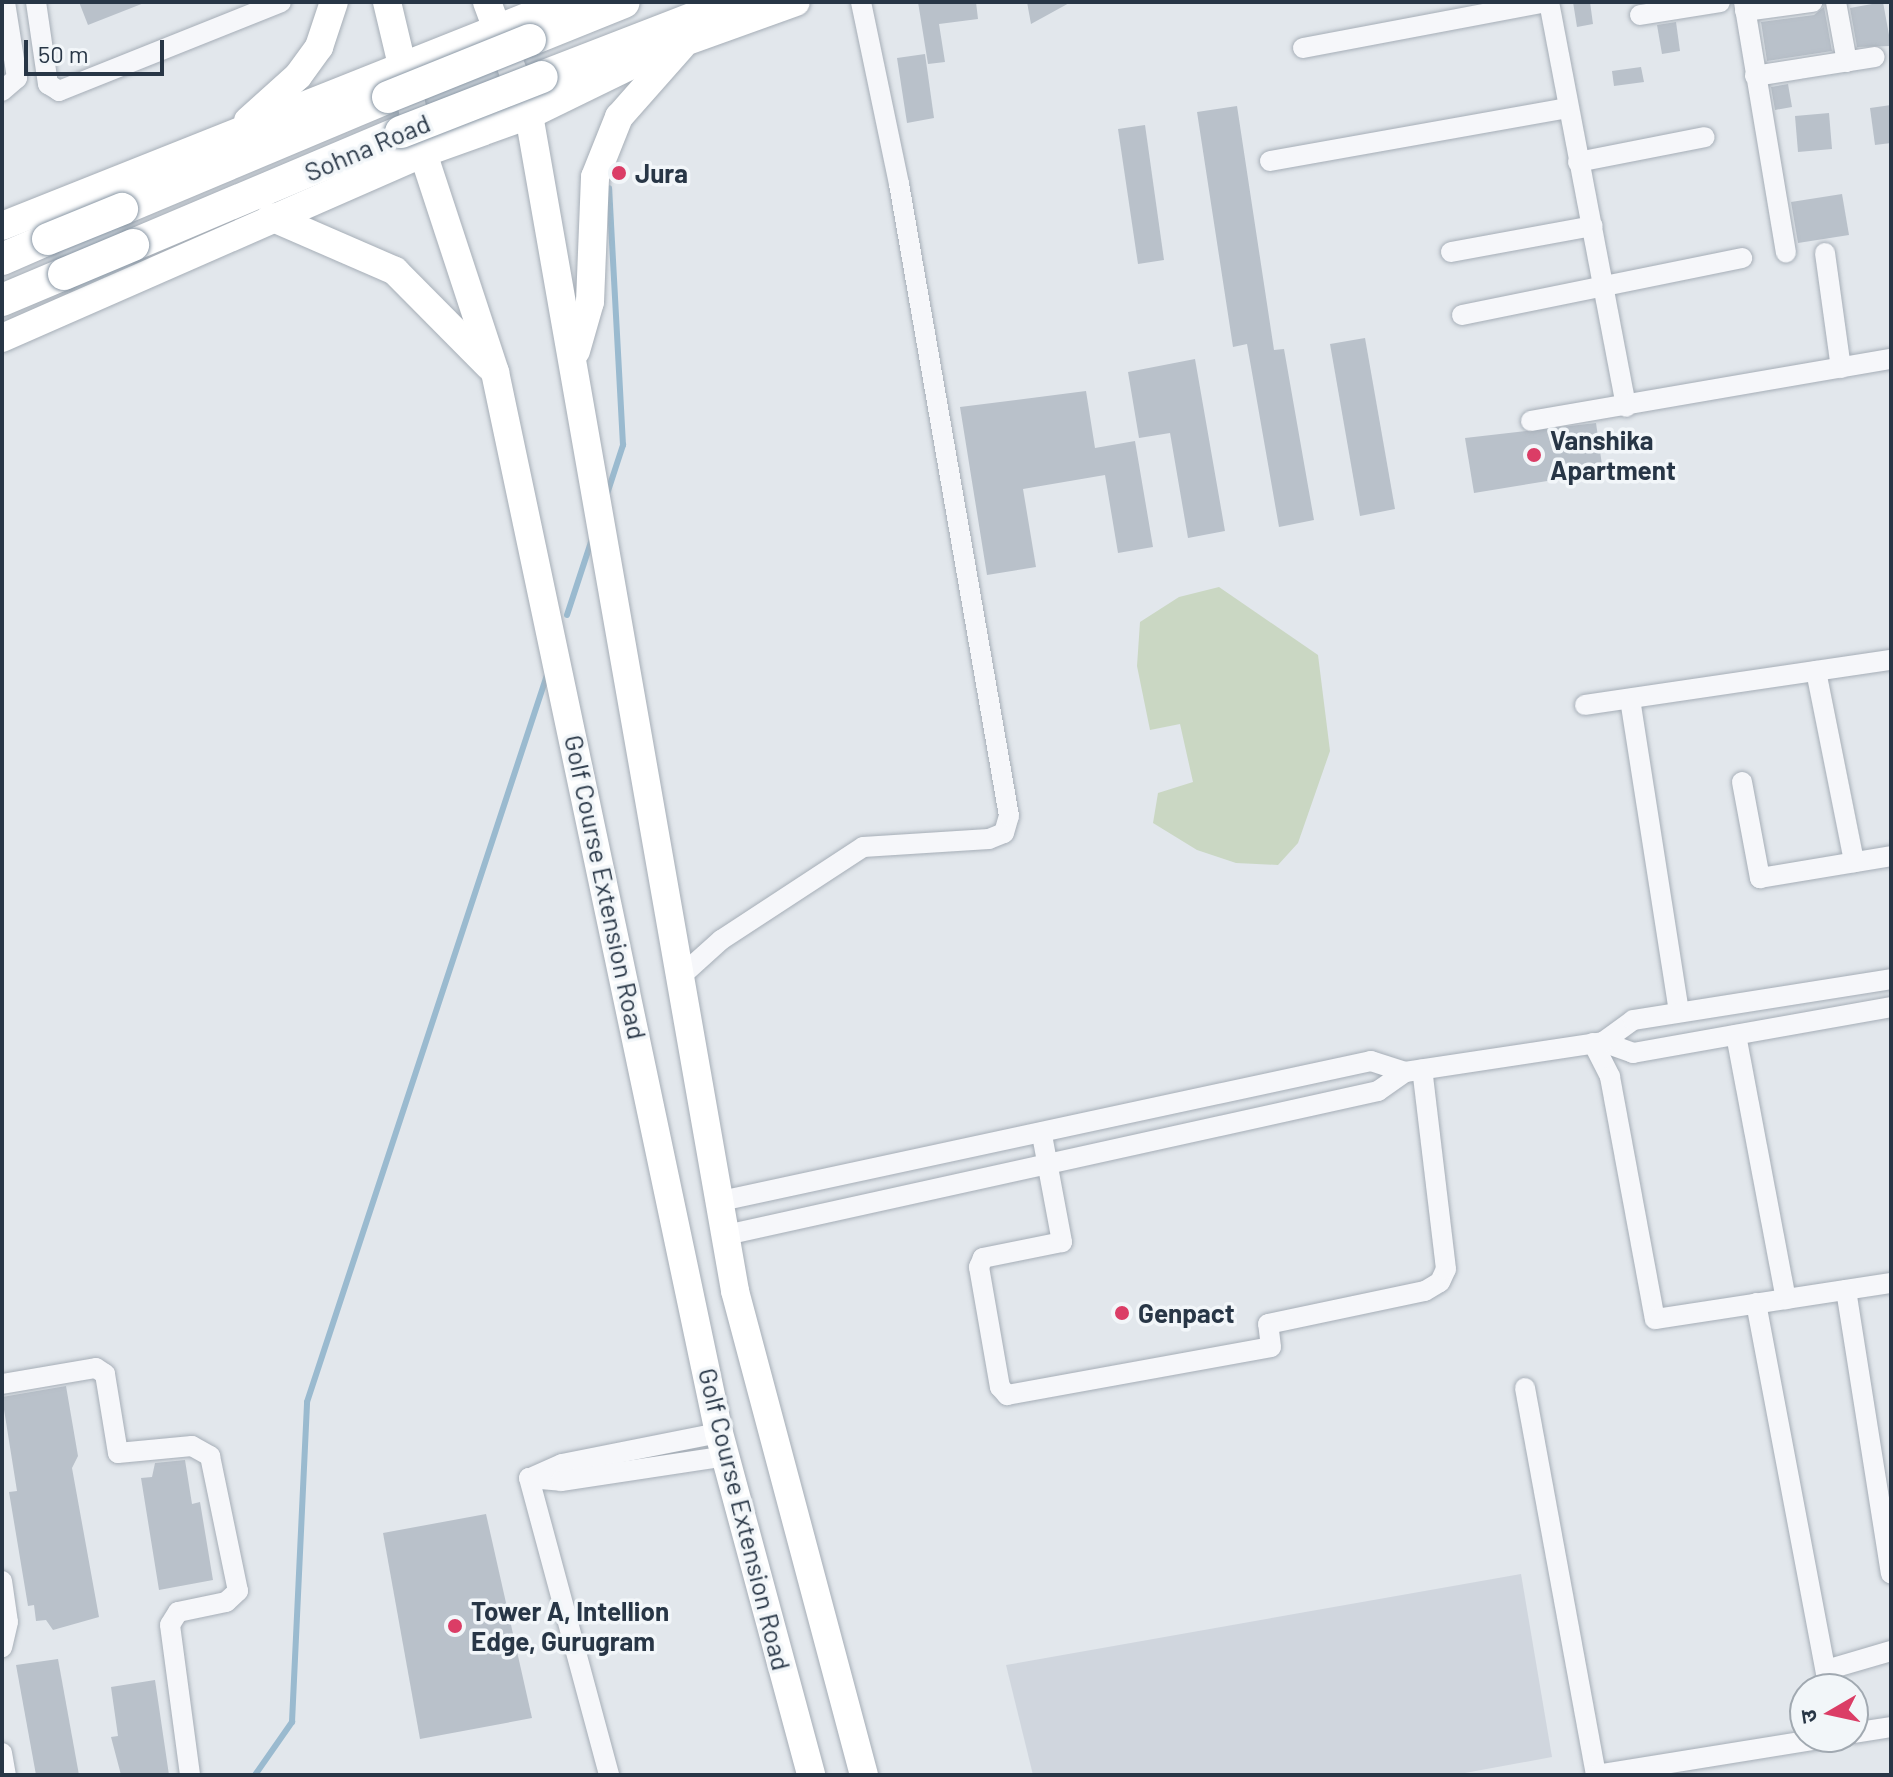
<!DOCTYPE html>
<meta charset="utf-8">
<style>
body{margin:0}
#map{position:relative;width:1893px;height:1777px;overflow:hidden;background:#e2e7ec;font-family:Barlow,"Noto Sans Devanagari",sans-serif}
div>[style]{position:absolute}
[style*='--x']{left:calc(var(--x)*1px);top:calc(var(--y)*1px);width:calc(var(--w)*1px);rotate:calc(var(--a)*1deg)}
.built>*{inset:0;background:#d0d6de}
.green>*{inset:0;background:#cad7c3}
.stream>*{height:6px;margin:-3px;padding:0 3px;transform-origin:3px;border-radius:3px;background:#9abacf}
.building>*{inset:0;background:#b9c1ca}
.roads{filter:drop-shadow(0 0 2px #a6aeb7) drop-shadow(0 0 2px #a6aeb7)}
.minor>*{height:20px;margin:-10px;padding:0 10px;transform-origin:10px;border-radius:10px;background:#f6f7fa}
.secondary>*{height:28px;margin:-14px;padding:0 14px;transform-origin:14px;border-radius:14px;background:#fff}
.trunk>*{height:32px;margin:-16px;padding:0 16px;transform-origin:16px;border-radius:16px;background:#fff}
.bridges{filter:drop-shadow(0 0 2px #8896a4) drop-shadow(0 0 2px #8896a4)}
.trunk-bridge>*{height:32px;margin:-16px;padding:0 16px;transform-origin:16px;border-radius:16px;background:#fff}
.dots>*{width:22px;height:22px;translate:-50% -50%;box-sizing:border-box;border:4px solid #f2f6f9;border-radius:50%}
span{translate:-50% -50%;white-space:nowrap;text-align:center;line-height:1.15;-webkit-text-stroke:7px #f2f6f9;paint-order:stroke}
.street-label{font-size:26px;color:#283646}
.poi-label{font-size:26px;color:#283646;font-weight:700}
.left{translate:0 -50%;text-align:left}
.frame{position:absolute;inset:0;border:4px solid #283646;pointer-events:none}
.north{position:absolute;left:1789px;top:1673px;width:80px;height:80px;box-sizing:border-box;background:#f2f6f9;border:2px solid #a1a9b1;border-radius:50%;rotate:261deg;font-size:22px;font-weight:700;line-height:32px;text-align:center;color:#283646}
.north::after{content:'';display:block;margin:auto;width:28px;height:36px;background:#db3d66;clip-path:polygon(50% 0,100% 100%,50% 72%,0 100%)}
.scale{position:absolute;left:24px;top:40px;width:140px;height:36px;box-sizing:border-box;border:4px solid #283646;border-top:0;padding-left:10px;font-size:24px;line-height:28px;white-space:nowrap;color:#283646;-webkit-text-stroke:6px #f2f6f9;paint-order:stroke}
</style>
<div id="map">
<div class="built">
<div style="clip-path:polygon(1521px 1574px,1552px 1757px,1454px 1775px,1033px 1775px,1006px 1665px)"></div>
</div>
<div class="green">
<div style="clip-path:polygon(1219px 587px,1318px 655px,1330px 751px,1298px 843px,1278px 865px,1236px 863px,1197px 850px,1153px 823px,1158px 793px,1193px 782px,1180px 724px,1150px 730px,1137px 666px,1140px 622px,1179px 597px)"></div>
</div>
<div class="stream">
<div style="--x:607;--y:494;--w:52;--a:-71.9"></div>
<div style="--x:623;--y:445;--w:257;--a:-93.1"></div>
<div style="--x:567;--y:615;--w:80;--a:-71.8"></div>
<div style="--x:255;--y:1775;--w:65;--a:-55.1"></div>
<div style="--x:292;--y:1722;--w:320;--a:-87.3"></div>
<div style="--x:307;--y:1402;--w:766;--a:-71.73"></div>
</div>
<div class="building">
<div style="clip-path:polygon(79px 2px,143px 2px,144px 3px,88px 25px)"></div>
<div style="clip-path:polygon(918px 2px,976px 2px,978px 19px,939px 24px,945px 62px,928px 64px)"></div>
<div style="clip-path:polygon(1027px 2px,1071px 2px,1031px 24px)"></div>
<div style="clip-path:polygon(1573px 2px,1590px 2px,1593px 24px,1577px 27px)"></div>
<div style="clip-path:polygon(1883px 2px,1891px 46px,1857px 47px,1850px 8px)"></div>
<div style="clip-path:polygon(1824px 7px,1832px 51px,1767px 61px,1761px 22px,1814px 15px)"></div>
<div style="clip-path:polygon(1676px 22px,1680px 51px,1662px 54px,1657px 25px)"></div>
<div style="clip-path:polygon(925px 54px,934px 118px,907px 123px,897px 58px)"></div>
<div style="clip-path:polygon(1641px 67px,1644px 82px,1614px 86px,1612px 71px)"></div>
<div style="clip-path:polygon(1788px 84px,1792px 107px,1775px 110px,1771px 87px)"></div>
<div style="clip-path:polygon(1891px 105px,1891px 143px,1875px 145px,1870px 108px)"></div>
<div style="clip-path:polygon(1237px 106px,1274px 350px,1284px 349px,1314px 520px,1279px 527px,1247px 344px,1233px 347px,1197px 112px)"></div>
<div style="clip-path:polygon(1829px 113px,1832px 149px,1798px 152px,1795px 116px)"></div>
<div style="clip-path:polygon(1145px 125px,1164px 260px,1138px 264px,1118px 129px)"></div>
<div style="clip-path:polygon(1842px 194px,1849px 235px,1798px 243px,1791px 202px)"></div>
<div style="clip-path:polygon(1365px 338px,1395px 509px,1360px 516px,1330px 344px)"></div>
<div style="clip-path:polygon(1195px 359px,1225px 531px,1188px 538px,1170px 433px,1139px 438px,1128px 372px)"></div>
<div style="clip-path:polygon(1086px 391px,1095px 448px,1135px 441px,1153px 547px,1118px 553px,1105px 475px,1023px 489px,1036px 567px,987px 575px,960px 407px)"></div>
<div style="clip-path:polygon(1596px 423px,1603px 472px,1474px 493px,1465px 438px)"></div>
<div style="clip-path:polygon(66px 1386px,78px 1456px,72px 1468px,99px 1617px,53px 1630px,46px 1620px,36px 1621px,34px 1605px,28px 1606px,9px 1492px,17px 1491px,2px 1397px)"></div>
<div style="clip-path:polygon(185px 1460px,192px 1504px,200px 1502px,213px 1580px,159px 1590px,141px 1478px,152px 1477px,155px 1463px)"></div>
<div style="clip-path:polygon(486px 1514px,532px 1718px,420px 1739px,383px 1533px)"></div>
<div style="clip-path:polygon(58px 1659px,79px 1775px,36px 1775px,16px 1665px)"></div>
<div style="clip-path:polygon(155px 1680px,169px 1775px,121px 1775px,111px 1737px,118px 1736px,111px 1687px)"></div>
</div>
<div class="roads">
<div class="minor">
<div style="--x:36;--y:2;--w:83;--a:81.7"></div>
<div style="--x:48;--y:84;--w:13;--a:32"></div>
<div style="--x:59;--y:91;--w:239;--a:-21.8"></div>
<div style="--x:1549;--y:2;--w:412;--a:79.2"></div>
<div style="--x:1744;--y:2;--w:254;--a:80.5"></div>
<div style="--x:1836;--y:2;--w:61;--a:79.6"></div>
<div style="--x:1745;--y:11;--w:68;--a:-7.7"></div>
<div style="--x:1640;--y:15;--w:81;--a:-9.2"></div>
<div style="--x:1303;--y:48;--w:248;--a:-10.7"></div>
<div style="--x:1755;--y:76;--w:121;--a:-9"></div>
<div style="--x:2;--y:91;--w:20;--a:-41"></div>
<div style="--x:17;--y:78;--w:77;--a:-99"></div>
<div style="--x:1270;--y:161;--w:303;--a:-10.1"></div>
<div style="--x:1578;--y:162;--w:129;--a:-11.1"></div>
<div style="--x:1451;--y:252;--w:144;--a:-10.4"></div>
<div style="--x:1825;--y:253;--w:116;--a:82.1"></div>
<div style="--x:1462;--y:315;--w:286;--a:-11.5"></div>
<div style="--x:1531;--y:421;--w:365;--a:-9.8"></div>
<div style="--x:1816;--y:671;--w:195;--a:78.7"></div>
<div style="--x:1630;--y:699;--w:317;--a:81.1"></div>
<div style="--x:1585;--y:705;--w:309;--a:-8.4"></div>
<div style="--x:1742;--y:782;--w:98;--a:79.4"></div>
<div style="--x:1760;--y:878;--w:133;--a:-9.5"></div>
<div style="--x:681;--y:976;--w:54;--a:-42"></div>
<div style="--x:721;--y:940;--w:170;--a:-33.2"></div>
<div style="--x:863;--y:847;--w:126;--a:-3.6"></div>
<div style="--x:989;--y:839;--w:16;--a:-22"></div>
<div style="--x:1004;--y:833;--w:18;--a:-74"></div>
<div style="--x:1009;--y:816;--w:642;--a:-99.87"></div>
<div style="--x:899;--y:184;--w:186;--a:-101.8"></div>
<div style="--x:1736;--y:1035;--w:269;--a:79.3"></div>
<div style="--x:1603;--y:1042;--w:32;--a:20"></div>
<div style="--x:1633;--y:1053;--w:262;--a:-10.1"></div>
<div style="--x:1593;--y:1043;--w:38;--a:63"></div>
<div style="--x:1610;--y:1077;--w:246;--a:79.5"></div>
<div style="--x:1655;--y:1319;--w:239;--a:-8.7"></div>
<div style="--x:1042;--y:1135;--w:109;--a:79.4"></div>
<div style="--x:1062;--y:1242;--w:81;--a:168.6"></div>
<div style="--x:983;--y:1258;--w:10;--a:114"></div>
<div style="--x:979;--y:1267;--w:122;--a:80.1"></div>
<div style="--x:1000;--y:1387;--w:11;--a:49"></div>
<div style="--x:1007;--y:1395;--w:268;--a:-10.3"></div>
<div style="--x:1271;--y:1347;--w:23;--a:-97"></div>
<div style="--x:1268;--y:1324;--w:160;--a:-11.9"></div>
<div style="--x:1425;--y:1291;--w:17;--a:-31"></div>
<div style="--x:1440;--y:1282;--w:14;--a:-65"></div>
<div style="--x:1446;--y:1269;--w:201;--a:-96.8"></div>
<div style="--x:721;--y:1201;--w:665;--a:-12.15"></div>
<div style="--x:1371;--y:1061;--w:36;--a:18"></div>
<div style="--x:726;--y:1235;--w:668;--a:-12.45"></div>
<div style="--x:1378;--y:1091;--w:33;--a:-35"></div>
<div style="--x:1405;--y:1072;--w:200;--a:-8.6"></div>
<div style="--x:1603;--y:1042;--w:37;--a:-36"></div>
<div style="--x:1633;--y:1020;--w:261;--a:-9"></div>
<div style="--x:1846;--y:1290;--w:287;--a:81"></div>
<div style="--x:1756;--y:1303;--w:393;--a:79.3"></div>
<div style="--x:2;--y:1384;--w:95;--a:-9.7"></div>
<div style="--x:96;--y:1368;--w:11;--a:34"></div>
<div style="--x:105;--y:1374;--w:80;--a:80.7"></div>
<div style="--x:118;--y:1453;--w:74;--a:-5.4"></div>
<div style="--x:192;--y:1446;--w:21;--a:29"></div>
<div style="--x:210;--y:1456;--w:138;--a:78.3"></div>
<div style="--x:238;--y:1591;--w:16;--a:137"></div>
<div style="--x:226;--y:1602;--w:49;--a:168.2"></div>
<div style="--x:178;--y:1612;--w:15;--a:122"></div>
<div style="--x:170;--y:1625;--w:151;--a:82.4"></div>
<div style="--x:1525;--y:1388;--w:393;--a:79.6"></div>
<div style="--x:533;--y:1477;--w:32;--a:-24"></div>
<div style="--x:562;--y:1464;--w:160;--a:-11.2"></div>
<div style="--x:529;--y:1478;--w:308;--a:74.9"></div>
<div style="--x:529;--y:1478;--w:32;--a:5"></div>
<div style="--x:561;--y:1481;--w:167;--a:-8.6"></div>
<div style="--x:2;--y:1581;--w:41;--a:81.7"></div>
<div style="--x:8;--y:1622;--w:26;--a:103"></div>
<div style="--x:1826;--y:1670;--w:68;--a:-16.3"></div>
<div style="--x:1853;--y:1733;--w:38;--a:-9"></div>
<div style="--x:2;--y:1753;--w:22;--a:80"></div>
<div style="--x:1596;--y:1775;--w:237;--a:-9.2"></div>
</div>
<div class="secondary">
<div style="--x:387;--y:2;--w:155;--a:76.6"></div>
<div style="--x:423;--y:153;--w:231;--a:71.8"></div>
<div style="--x:495;--y:372;--w:1084;--a:78.08"></div>
<div style="--x:719;--y:1433;--w:354;--a:74.9"></div>
<div style="--x:487;--y:2;--w:121;--a:69.6"></div>
<div style="--x:529;--y:115;--w:1194;--a:80.06"></div>
<div style="--x:735;--y:1291;--w:501;--a:75.08"></div>
<div style="--x:248;--y:121;--w:67;--a:-42"></div>
<div style="--x:298;--y:76;--w:36;--a:-54"></div>
<div style="--x:319;--y:47;--w:47;--a:-71.6"></div>
<div style="--x:271;--y:217;--w:135;--a:23.5"></div>
<div style="--x:395;--y:271;--w:134;--a:45.3"></div>
<div style="--x:2;--y:226;--w:605;--a:-21.73"></div>
<div style="--x:2;--y:338;--w:460;--a:-23.7"></div>
<div style="--x:423;--y:153;--w:113;--a:-19.7"></div>
<div style="--x:529;--y:115;--w:148;--a:-26"></div>
<div style="--x:662;--y:50;--w:142;--a:-19.7"></div>
<div style="--x:576;--y:351;--w:51;--a:-74.1"></div>
<div style="--x:590;--y:302;--w:125;--a:-87.7"></div>
<div style="--x:595;--y:177;--w:65;--a:-68.2"></div>
<div style="--x:619;--y:117;--w:94;--a:-48.5"></div>
</div>
<div class="trunk">
<div style="--x:530;--y:40;--w:101;--a:-22"></div>
<div style="--x:542;--y:77;--w:207;--a:-21.2"></div>
<div style="--x:122;--y:209;--w:289;--a:-22.8"></div>
<div style="--x:133;--y:245;--w:291;--a:-22.9"></div>
<div style="--x:2;--y:259;--w:50;--a:-23.5"></div>
<div style="--x:2;--y:300;--w:67;--a:-22.8"></div>
</div>
</div>
<div class="bridges">
<div class="trunk-bridge">
<div style="--x:388;--y:97;--w:153;--a:-21.9"></div>
<div style="--x:401;--y:132;--w:151;--a:-21.3"></div>
<div style="--x:48;--y:239;--w:80;--a:-22.1"></div>
<div style="--x:64;--y:274;--w:75;--a:-22.8"></div>
</div>
</div>
<div class="dots">
<div style="left:619px;top:173px;background:#db3d66"></div>
<div style="left:1534px;top:455px;background:#db3d66"></div>
<div style="left:1122px;top:1313px;background:#db3d66"></div>
<div style="left:455px;top:1626px;background:#db3d66"></div>
</div>
<div class="street-label">
<span style="left:367px;top:147px;rotate:-23deg">Sohna Road</span>
<span style="left:606px;top:887px;rotate:78deg">Golf Course Extension Road</span>
<span style="left:745px;top:1519px;rotate:76deg">Golf Course Extension Road</span>
</div>
<div class="poi-label">
<span class="left" style="left:635px;top:173px">Jura</span>
<span class="left" style="left:1550px;top:455px">Vanshika<br>Apartment</span>
<span class="left" style="left:1138px;top:1313px">Genpact</span>
<span class="left" style="left:471px;top:1626px">Tower A, Intellion<br>Edge, Gurugram</span>
</div>
<div class="frame"></div>
<div class="north">उ</div>
<div class="scale">50 m</div>
</div>
